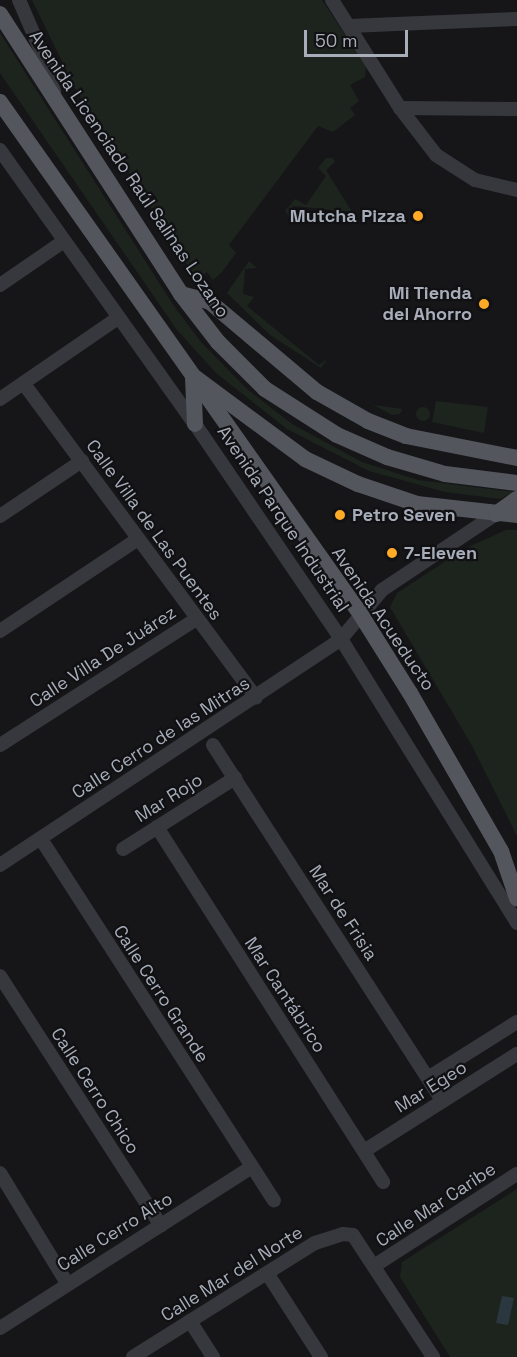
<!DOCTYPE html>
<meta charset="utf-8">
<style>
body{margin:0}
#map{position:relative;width:517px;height:1357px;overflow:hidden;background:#161619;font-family:"Space Grotesk",sans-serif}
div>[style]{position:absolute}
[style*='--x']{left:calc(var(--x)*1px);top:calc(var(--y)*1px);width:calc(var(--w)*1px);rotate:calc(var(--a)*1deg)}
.green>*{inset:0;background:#1c241d}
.round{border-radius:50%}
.water>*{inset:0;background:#2b373e}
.minor>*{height:14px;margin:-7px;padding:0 7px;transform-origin:7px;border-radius:7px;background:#37383e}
.major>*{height:16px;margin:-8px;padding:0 8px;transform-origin:8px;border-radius:8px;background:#53565d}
.dots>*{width:16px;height:16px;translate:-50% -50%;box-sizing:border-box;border:3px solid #111114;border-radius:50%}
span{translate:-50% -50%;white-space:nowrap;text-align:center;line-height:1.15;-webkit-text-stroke:4.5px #111114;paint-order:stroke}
.street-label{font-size:18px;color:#a7aeba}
.poi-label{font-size:18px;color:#a7aeba;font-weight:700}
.right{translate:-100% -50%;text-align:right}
.left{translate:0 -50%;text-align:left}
.scale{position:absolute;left:304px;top:30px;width:104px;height:27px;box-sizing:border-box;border:3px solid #a7aeba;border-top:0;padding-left:8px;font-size:18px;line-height:21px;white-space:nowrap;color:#a7aeba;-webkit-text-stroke:4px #111114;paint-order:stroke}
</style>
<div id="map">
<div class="green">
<div style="clip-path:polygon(32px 0,322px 0,366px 66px,365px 77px,350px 85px,359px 101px,350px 108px,355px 115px,333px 132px,318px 126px,229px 245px,236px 253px,222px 272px,213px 280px,207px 272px,197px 280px,75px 88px)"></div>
<div style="clip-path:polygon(0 33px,174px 306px,201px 342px,247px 389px,292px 424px,362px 462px,418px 480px,515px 492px,500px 499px,445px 492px,369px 471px,287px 429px,216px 373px,177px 330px,0 73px)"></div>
<div style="clip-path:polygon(326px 158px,333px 158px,335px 162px,326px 170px,352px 212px,293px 206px,290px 218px,285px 211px,295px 199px,306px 205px,326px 176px,318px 168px)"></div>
<div style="clip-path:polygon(249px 261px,257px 268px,245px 269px,243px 294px,254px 297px,247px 306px,319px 365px,327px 359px,321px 368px,270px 335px,227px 293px)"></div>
<div style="clip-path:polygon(364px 400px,374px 405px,402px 409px,400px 414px,392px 415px)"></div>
<div style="clip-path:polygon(436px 401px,488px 407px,484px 433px,432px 422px)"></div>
<div class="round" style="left:416px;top:407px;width:14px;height:14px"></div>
<div style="clip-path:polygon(506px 530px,517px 530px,517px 836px,471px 744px,390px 607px,397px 593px,464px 549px)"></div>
<div style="clip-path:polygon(517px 1189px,517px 1357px,450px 1357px,400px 1277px,402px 1262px)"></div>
</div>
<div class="water">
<div style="clip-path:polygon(502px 1296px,514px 1298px,508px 1325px,496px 1323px)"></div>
</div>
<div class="minor">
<div style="--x:19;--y:0;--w:71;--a:66.7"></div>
<div style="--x:47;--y:65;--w:28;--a:75"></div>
<div style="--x:332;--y:0;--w:128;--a:57.8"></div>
<div style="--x:400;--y:108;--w:59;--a:52.5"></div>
<div style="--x:436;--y:155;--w:46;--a:32.7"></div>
<div style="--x:475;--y:180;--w:43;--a:13.4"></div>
<div style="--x:349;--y:26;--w:168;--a:-2.4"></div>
<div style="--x:400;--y:108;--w:117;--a:0.5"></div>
<div style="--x:0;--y:150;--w:336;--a:54.6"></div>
<div style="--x:195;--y:424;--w:260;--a:55.8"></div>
<div style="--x:341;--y:639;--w:334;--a:58.2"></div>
<div style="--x:0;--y:285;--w:78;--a:-34.5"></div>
<div style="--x:24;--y:384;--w:390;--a:53.5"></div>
<div style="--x:0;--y:399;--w:143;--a:-34.5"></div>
<div style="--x:0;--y:516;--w:99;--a:-33.9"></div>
<div style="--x:0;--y:631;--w:166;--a:-33.7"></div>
<div style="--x:0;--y:745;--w:233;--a:-32.7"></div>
<div style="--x:213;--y:745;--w:423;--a:57.2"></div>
<div style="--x:157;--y:827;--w:421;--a:57.5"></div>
<div style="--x:41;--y:839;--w:430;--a:57.2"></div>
<div style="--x:123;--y:849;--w:133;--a:-32.4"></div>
<div style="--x:0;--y:865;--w:409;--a:-33.5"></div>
<div style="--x:341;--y:639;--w:64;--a:-50.1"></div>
<div style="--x:382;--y:590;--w:137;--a:-33.7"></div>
<div style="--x:0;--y:976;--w:297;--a:57.2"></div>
<div style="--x:428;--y:1078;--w:105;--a:-32.2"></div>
<div style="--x:364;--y:1151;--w:181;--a:-32.4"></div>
<div style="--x:0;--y:1173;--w:129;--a:58.7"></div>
<div style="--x:374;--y:1266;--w:170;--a:-32.8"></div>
<div style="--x:267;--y:1273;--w:100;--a:57.3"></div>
<div style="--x:190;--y:1321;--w:43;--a:57.4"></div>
<div style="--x:0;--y:1328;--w:297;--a:-32.6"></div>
<div style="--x:133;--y:1357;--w:215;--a:-32.1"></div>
<div style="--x:315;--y:1243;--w:29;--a:-18"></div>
<div style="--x:343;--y:1234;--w:10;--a:6"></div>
<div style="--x:353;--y:1235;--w:146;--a:56.7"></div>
</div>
<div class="major">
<div style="--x:0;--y:14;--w:333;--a:57.1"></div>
<div style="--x:181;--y:294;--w:61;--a:52.4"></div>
<div style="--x:218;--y:342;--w:66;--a:45"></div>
<div style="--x:265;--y:389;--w:85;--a:32.6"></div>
<div style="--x:337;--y:435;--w:55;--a:23.7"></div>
<div style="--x:387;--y:457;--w:60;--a:16.3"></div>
<div style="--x:445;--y:474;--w:73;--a:7.1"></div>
<div style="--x:0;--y:102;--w:335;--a:54.8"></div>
<div style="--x:193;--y:376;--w:139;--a:36.5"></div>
<div style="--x:305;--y:459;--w:59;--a:25.3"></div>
<div style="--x:358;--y:484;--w:62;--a:18.7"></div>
<div style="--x:417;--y:504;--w:101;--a:6.3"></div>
<div style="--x:181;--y:294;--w:30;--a:15"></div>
<div style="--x:210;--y:302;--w:140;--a:40.1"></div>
<div style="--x:317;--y:392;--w:59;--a:29.6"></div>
<div style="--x:368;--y:421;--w:41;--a:21.5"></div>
<div style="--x:406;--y:436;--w:113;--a:11.2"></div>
<div style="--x:193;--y:377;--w:47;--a:87.6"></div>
<div style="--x:201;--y:388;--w:278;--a:54.8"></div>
<div style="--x:361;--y:615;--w:92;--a:57.9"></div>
<div style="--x:410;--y:693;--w:182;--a:60.1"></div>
<div style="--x:501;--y:851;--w:50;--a:71.2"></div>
<div style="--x:496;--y:514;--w:26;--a:-36"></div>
</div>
<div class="dots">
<div style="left:418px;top:216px;background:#ffab28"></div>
<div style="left:484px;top:304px;background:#ffab28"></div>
<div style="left:340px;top:515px;background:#ffab28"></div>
<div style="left:392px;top:553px;background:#ffab28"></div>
</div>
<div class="street-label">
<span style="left:129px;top:174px;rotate:56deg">Avenida Licenciado Raúl Salinas Lozano</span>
<span style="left:283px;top:519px;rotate:56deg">Avenida Parque Industrial</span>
<span style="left:154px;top:530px;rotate:54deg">Calle Villa de Las Puentes</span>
<span style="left:383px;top:619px;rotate:56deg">Avenida Acueducto</span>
<span style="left:103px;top:657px;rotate:-33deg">Calle Villa De Juárez</span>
<span style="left:161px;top:738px;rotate:-33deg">Calle Cerro de las Mitras</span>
<span style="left:169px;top:798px;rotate:-32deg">Mar Rojo</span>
<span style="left:343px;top:913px;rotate:57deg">Mar de Frisia</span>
<span style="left:161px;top:994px;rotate:57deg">Calle Cerro Grande</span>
<span style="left:285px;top:995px;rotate:57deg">Mar Cantábrico</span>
<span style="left:431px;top:1087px;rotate:-32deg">Mar Egeo</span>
<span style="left:95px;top:1091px;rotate:57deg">Calle Cerro Chico</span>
<span style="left:436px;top:1205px;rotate:-33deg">Calle Mar Caribe</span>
<span style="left:115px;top:1232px;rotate:-32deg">Calle Cerro Alto</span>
<span style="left:232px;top:1274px;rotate:-32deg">Calle Mar del Norte</span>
</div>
<div class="poi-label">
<span class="right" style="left:406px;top:216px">Mutcha Pizza</span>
<span class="right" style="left:472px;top:304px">Mi Tienda<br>del Ahorro</span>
<span class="left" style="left:352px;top:515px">Petro Seven</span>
<span class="left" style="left:404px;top:553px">7-Eleven</span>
</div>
<div class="scale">50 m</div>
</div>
